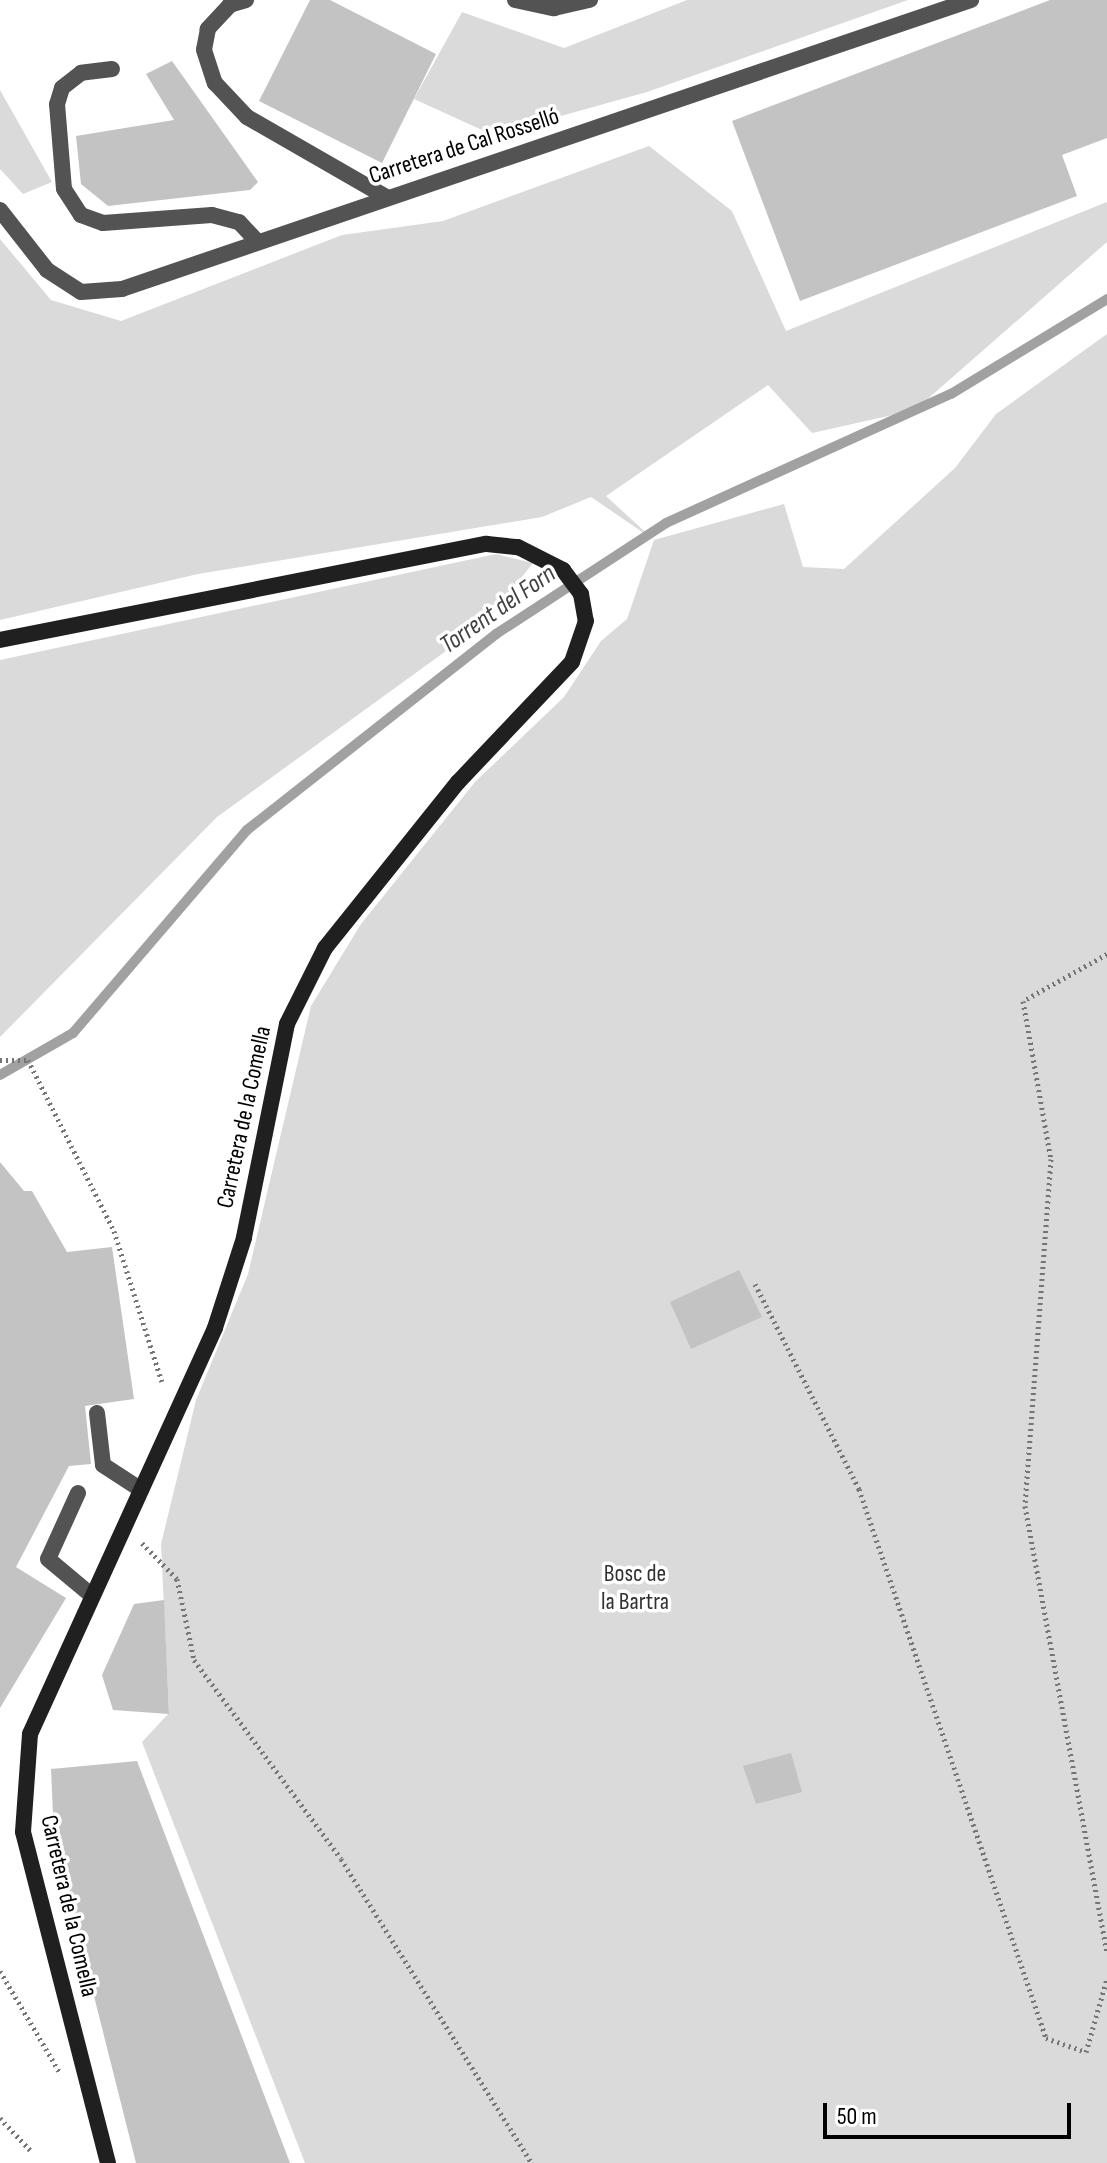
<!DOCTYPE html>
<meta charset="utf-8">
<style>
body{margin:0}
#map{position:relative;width:1107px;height:2163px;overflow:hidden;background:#fff;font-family:"Sofia Sans Condensed",sans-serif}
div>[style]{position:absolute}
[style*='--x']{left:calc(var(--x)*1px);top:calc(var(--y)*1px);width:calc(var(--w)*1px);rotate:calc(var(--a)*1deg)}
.green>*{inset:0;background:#dadada}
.stream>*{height:10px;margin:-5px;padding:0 5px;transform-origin:5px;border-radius:5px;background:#a1a1a1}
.building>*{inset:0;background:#c3c3c3}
.path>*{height:5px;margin-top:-2.5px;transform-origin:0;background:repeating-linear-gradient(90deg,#757575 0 2px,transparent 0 6px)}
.service>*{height:16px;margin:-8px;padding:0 8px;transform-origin:8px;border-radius:8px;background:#535353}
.minor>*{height:16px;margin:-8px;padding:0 8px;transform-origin:8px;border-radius:8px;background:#535353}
.tertiary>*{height:16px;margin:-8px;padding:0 8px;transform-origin:8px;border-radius:8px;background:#535353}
.secondary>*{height:16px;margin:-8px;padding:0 8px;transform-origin:8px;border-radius:8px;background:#202020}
span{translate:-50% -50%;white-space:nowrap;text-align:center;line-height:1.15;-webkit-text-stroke:7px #fff;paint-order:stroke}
.street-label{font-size:24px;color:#000}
.park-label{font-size:24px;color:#313131}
.water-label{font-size:26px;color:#424242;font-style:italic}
.scale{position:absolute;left:823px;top:2103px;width:248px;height:36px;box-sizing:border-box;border:4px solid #000;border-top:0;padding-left:10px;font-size:24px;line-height:28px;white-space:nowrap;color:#000;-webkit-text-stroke:6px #fff;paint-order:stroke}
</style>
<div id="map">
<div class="green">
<div style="clip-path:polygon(687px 0,908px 0,647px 92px,493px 135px,414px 99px,462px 12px,564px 48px)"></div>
<div style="clip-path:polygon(0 90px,52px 182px,23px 194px,0 169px)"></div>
<div style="clip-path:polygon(649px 146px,732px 211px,786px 331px,1107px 202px,1107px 242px,915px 410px,812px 433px,768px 385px,606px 496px,654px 540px,784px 504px,803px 567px,844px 569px,955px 468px,996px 414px,1107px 334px,1107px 2163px,305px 2163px,142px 1742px,169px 1713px,161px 1544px,196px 1400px,248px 1274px,311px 1006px,361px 924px,475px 782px,564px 697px,601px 641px,627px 619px,654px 540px,591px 497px,542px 517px,198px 574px,0 620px,0 239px,51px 300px,121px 321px,342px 235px,443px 221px)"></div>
<div style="clip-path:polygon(496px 554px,533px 563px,486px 622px,217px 817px,0 1037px,0 660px)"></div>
</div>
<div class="stream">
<div style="--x:0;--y:1075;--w:84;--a:-29.9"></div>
<div style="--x:73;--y:1033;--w:267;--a:-49.4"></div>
<div style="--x:247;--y:830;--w:317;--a:-38.2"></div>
<div style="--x:496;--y:634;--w:203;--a:-33.1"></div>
<div style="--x:666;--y:523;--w:313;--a:-24.4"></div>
<div style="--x:951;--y:394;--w:183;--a:-31.3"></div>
</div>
<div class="building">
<div style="clip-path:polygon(310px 0,330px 0,436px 54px,382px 163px,259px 101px)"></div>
<div style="clip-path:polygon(1050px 0,1107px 0,1107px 138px,1062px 155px,1077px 196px,800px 301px,732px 121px)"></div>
<div style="clip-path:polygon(172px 61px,258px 182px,250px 190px,108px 206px,81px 184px,76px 136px,174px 120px,146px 74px)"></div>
<div style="clip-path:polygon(0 1162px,24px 1191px,32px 1191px,67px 1252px,112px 1247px,134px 1399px,85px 1406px,91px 1464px,69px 1466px,16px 1567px,66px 1598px,0 1708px)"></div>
<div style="clip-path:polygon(739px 1270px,762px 1317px,691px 1349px,670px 1302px)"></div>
<div style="clip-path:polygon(164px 1600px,169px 1714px,113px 1710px,102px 1675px,134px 1604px)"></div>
<div style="clip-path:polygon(791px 1753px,802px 1792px,756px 1804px,743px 1766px)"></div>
<div style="clip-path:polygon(137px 1761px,290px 2163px,136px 2163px,54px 1837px,51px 1769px)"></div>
</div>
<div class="path">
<div style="--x:1107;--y:954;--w:96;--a:150.8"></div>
<div style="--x:1023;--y:1001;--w:160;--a:80"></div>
<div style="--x:1051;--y:1159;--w:348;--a:94.3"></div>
<div style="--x:1025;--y:1506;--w:455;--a:79.6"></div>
<div style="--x:0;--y:1060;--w:28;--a:0"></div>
<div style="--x:28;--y:1060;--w:191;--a:63.3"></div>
<div style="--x:114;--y:1231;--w:158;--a:72.4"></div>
<div style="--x:755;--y:1284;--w:230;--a:63.1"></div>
<div style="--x:859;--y:1489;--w:580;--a:71.19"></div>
<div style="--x:1046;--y:2038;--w:42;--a:19.3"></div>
<div style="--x:1086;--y:2052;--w:76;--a:-74"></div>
<div style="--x:142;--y:1543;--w:50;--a:45.8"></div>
<div style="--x:177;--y:1579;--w:83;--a:78.1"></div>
<div style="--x:194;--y:1660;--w:247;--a:53.5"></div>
<div style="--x:341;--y:1859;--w:359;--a:57.9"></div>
<div style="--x:0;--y:1971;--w:118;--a:59.5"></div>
<div style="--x:0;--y:2118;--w:45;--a:46.8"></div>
</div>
<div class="service">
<div style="--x:112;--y:69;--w:31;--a:173"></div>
<div style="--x:81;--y:73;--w:24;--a:142"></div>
<div style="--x:62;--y:88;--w:17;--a:107"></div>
<div style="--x:57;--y:104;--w:85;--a:85.3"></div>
<div style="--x:64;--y:189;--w:31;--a:57"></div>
<div style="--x:81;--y:215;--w:23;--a:20"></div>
<div style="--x:103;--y:223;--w:109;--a:-4.2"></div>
<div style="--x:212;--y:215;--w:28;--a:15"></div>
<div style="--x:239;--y:222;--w:26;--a:47"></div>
<div style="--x:97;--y:1413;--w:52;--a:83.4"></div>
<div style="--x:103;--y:1465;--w:44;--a:33"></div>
<div style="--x:78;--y:1493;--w:72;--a:114.4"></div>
<div style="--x:48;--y:1559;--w:56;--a:39.9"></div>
</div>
<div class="minor">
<div style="--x:246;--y:0;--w:17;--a:163"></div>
<div style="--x:230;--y:5;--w:33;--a:133"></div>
<div style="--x:208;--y:29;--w:21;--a:101"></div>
<div style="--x:204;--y:50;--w:35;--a:72"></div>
<div style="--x:215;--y:83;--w:47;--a:46.7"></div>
<div style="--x:247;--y:117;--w:160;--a:29.9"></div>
<div style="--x:515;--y:0;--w:40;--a:12"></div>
<div style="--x:554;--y:8;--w:37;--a:-13"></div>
</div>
<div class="tertiary">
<div style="--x:0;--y:210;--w:76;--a:51.9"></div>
<div style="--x:47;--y:270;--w:40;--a:32.9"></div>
<div style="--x:81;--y:292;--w:41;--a:-4.2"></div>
<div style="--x:122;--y:289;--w:897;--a:-18.8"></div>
</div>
<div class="secondary">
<div style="--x:0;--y:640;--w:496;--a:-11.2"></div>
<div style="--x:487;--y:544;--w:31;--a:6"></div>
<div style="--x:518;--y:547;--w:51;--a:27.1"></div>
<div style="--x:563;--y:570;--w:30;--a:53"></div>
<div style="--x:581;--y:594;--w:27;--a:80"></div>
<div style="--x:586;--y:621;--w:43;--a:108.9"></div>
<div style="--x:572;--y:662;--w:166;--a:133.5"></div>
<div style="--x:458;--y:782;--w:213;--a:128.7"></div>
<div style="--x:325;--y:948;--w:85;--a:116.6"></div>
<div style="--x:287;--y:1024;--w:218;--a:101.4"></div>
<div style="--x:244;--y:1238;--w:95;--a:107.9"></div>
<div style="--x:215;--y:1328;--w:446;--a:114.5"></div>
<div style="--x:30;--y:1734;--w:98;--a:94.1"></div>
<div style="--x:23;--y:1832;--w:342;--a:75.6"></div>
</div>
<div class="street-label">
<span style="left:464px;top:146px;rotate:-18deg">Carretera de Cal Rosselló</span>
<span style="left:244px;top:1117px;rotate:-78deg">Carretera de la Comella</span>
<span style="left:69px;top:1906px;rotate:77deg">Carretera de la Comella</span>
</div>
<div class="park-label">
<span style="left:635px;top:1588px">Bosc de<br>la Bartra</span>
</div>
<div class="water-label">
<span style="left:498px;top:610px;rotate:-35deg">Torrent del Forn</span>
</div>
<div class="scale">50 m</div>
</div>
